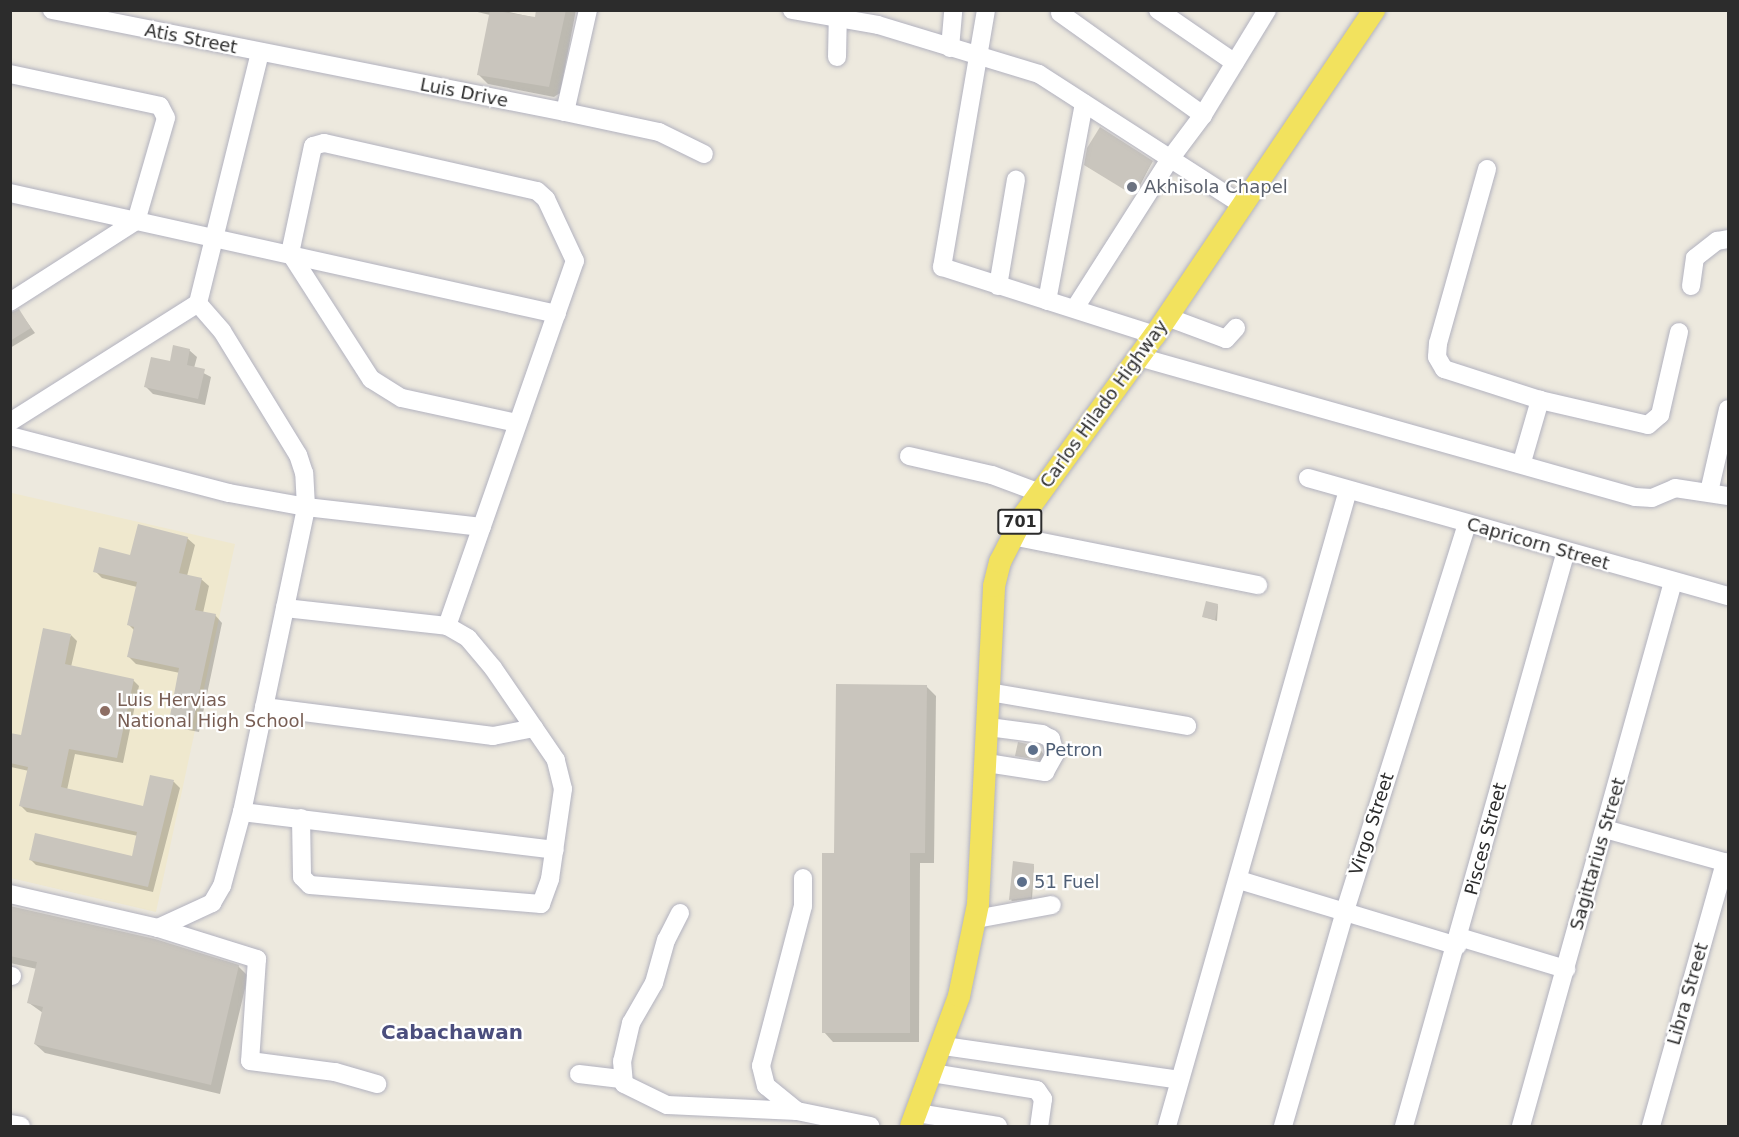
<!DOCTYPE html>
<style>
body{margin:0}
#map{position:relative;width:1739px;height:1137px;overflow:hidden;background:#ede9de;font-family:"DejaVu Sans",sans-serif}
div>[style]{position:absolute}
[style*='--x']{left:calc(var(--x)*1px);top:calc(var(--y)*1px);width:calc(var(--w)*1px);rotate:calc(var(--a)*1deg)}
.education>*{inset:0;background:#efe8ce}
.shadow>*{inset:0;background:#0003}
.building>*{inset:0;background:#c9c5bd}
.roads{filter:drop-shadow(0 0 2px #b2b2bf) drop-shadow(0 0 2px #b2b2bf)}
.minor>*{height:18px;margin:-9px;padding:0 9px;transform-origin:9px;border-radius:9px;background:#fff}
.major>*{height:22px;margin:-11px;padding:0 11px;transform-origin:11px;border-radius:11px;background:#f2e25e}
.dots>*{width:16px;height:16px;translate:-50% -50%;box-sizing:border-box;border:3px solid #fff;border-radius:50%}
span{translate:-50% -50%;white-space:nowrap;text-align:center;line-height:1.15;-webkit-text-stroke:4.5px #fff;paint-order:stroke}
.shield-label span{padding:2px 4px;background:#fff;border:2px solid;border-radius:4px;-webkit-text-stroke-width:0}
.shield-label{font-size:16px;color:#2c2c2c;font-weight:700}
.street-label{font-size:18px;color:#2c2c2c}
.worship-label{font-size:18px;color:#5b616d}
.left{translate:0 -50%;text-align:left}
.education-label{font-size:18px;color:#785e54}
.service-label{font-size:18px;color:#4e5e75}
.neighbourhood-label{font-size:20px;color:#4b4e7d;font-weight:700}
.frame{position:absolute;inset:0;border:12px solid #2c2c2c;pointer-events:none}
</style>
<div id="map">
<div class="education">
<div style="clip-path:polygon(12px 493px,235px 544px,156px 912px,11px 878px)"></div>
</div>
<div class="shadow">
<div style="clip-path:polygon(469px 10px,500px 10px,536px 18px,538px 10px,576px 10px,560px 93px,554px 97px,488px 84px,479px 75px,490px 15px)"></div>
<div style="clip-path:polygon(1152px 162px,1135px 195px,1085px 165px)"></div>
<div style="clip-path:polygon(19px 311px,35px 333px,10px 348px,10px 315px)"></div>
<div style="clip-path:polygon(189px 350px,197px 357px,194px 368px,211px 377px,205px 405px,153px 394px,146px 387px)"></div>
<div style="clip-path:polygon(187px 538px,195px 545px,187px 576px,201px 579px,209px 586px,203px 613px,215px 615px,222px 623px,199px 732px,178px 728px,170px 721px,180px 673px,136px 664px,129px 657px,134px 630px,129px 625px,137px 587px,102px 578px,95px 571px)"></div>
<div style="clip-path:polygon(1218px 605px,1217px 621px,1204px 617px)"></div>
<div style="clip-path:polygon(71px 635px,77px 641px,71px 667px,133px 680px,139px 686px,123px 763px,75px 754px,67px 790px,144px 807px,151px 777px,174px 782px,180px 788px,153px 892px,36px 865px,30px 859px,133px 858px,138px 836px,27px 812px,21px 806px,29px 771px,11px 767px,10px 771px,10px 735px,22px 737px)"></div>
<div style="clip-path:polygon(926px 686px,936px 696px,934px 863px,920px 863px,919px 1042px,833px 1042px,824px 1032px,836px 855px)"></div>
<div style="clip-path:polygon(1040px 749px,1044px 755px,1041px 761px,1017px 755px)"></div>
<div style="clip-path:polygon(1034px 865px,1032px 899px,1012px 901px,1011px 900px)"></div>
<div style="clip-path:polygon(10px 907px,238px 966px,248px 976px,220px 1094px,45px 1053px,35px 1044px,43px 1013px,29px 1003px,37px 969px,10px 963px)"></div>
</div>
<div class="building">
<div style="clip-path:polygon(490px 10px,535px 17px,536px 10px,566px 10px,549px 87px,477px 75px)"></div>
<div style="clip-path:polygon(1100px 127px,1153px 161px,1133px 195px,1084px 165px,1087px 148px)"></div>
<div style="clip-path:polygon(19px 309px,31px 328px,10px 341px,10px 313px)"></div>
<div style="clip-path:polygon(173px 345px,190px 349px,187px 365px,205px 369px,198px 399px,144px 387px,151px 357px,170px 361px)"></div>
<div style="clip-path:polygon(138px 524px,188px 537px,179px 573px,202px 578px,195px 610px,216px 614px,192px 726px,169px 721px,179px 668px,127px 657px,134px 627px,127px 625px,137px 582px,93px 572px,99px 547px,130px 555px)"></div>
<div style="clip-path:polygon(1206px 601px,1218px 604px,1215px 620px,1202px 617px)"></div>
<div style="clip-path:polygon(43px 628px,71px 634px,65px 664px,134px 679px,117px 758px,69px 749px,61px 787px,143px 806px,150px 775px,174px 780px,148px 887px,29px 860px,35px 833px,132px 856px,137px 832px,19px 806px,28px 767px,10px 763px,10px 733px,21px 735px)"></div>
<div style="clip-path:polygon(836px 684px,927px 685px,925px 853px,910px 853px,910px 1033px,822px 1033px,822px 853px,834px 853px)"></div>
<div style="clip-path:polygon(1018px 742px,1041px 747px,1039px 760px,1015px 756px)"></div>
<div style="clip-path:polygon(1013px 861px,1034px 864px,1031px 897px,1009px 900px)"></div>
<div style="clip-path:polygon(10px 906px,155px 939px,239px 965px,211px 1085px,34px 1044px,43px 1007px,27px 1003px,37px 962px,10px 956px)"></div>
</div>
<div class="roads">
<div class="minor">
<div style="--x:52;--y:10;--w:523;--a:11.25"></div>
<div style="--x:565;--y:112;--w:105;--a:-77.3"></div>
<div style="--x:792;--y:10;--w:87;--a:9.9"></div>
<div style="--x:878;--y:25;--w:168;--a:16.9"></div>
<div style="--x:1039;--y:74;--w:240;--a:32.8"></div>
<div style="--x:986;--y:10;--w:261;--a:99.7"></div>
<div style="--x:942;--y:267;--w:224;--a:17.7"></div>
<div style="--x:1158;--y:10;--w:93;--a:34.5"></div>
<div style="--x:1060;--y:13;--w:176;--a:35.5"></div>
<div style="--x:950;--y:48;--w:38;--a:-85"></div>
<div style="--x:837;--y:57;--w:47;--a:-88.8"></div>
<div style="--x:10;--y:74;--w:153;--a:12"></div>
<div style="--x:160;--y:106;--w:13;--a:63"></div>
<div style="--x:166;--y:118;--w:107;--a:106.2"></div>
<div style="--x:136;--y:221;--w:150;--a:147.3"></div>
<div style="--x:565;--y:112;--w:96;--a:12"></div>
<div style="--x:659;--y:132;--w:50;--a:26.1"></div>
<div style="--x:1487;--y:169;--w:181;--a:105.7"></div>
<div style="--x:1438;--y:343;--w:14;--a:94"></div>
<div style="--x:1437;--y:357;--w:14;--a:60"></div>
<div style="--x:1444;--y:369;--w:101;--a:17.9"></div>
<div style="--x:1540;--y:400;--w:111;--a:13"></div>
<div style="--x:1648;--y:425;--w:16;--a:-40"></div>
<div style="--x:1660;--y:415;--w:85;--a:-77.1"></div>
<div style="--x:10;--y:193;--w:560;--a:12.47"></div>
<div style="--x:998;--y:286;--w:108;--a:-80.4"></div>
<div style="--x:1691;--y:286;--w:28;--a:-82"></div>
<div style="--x:1695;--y:258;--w:28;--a:-38"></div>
<div style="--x:1717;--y:241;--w:11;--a:-10"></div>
<div style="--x:1047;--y:301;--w:201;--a:-79.4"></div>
<div style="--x:1075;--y:308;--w:177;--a:-57.5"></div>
<div style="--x:1170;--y:159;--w:55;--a:-53.1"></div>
<div style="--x:1203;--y:115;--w:123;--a:-58.6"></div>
<div style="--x:1167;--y:317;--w:63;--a:20.4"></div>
<div style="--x:1226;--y:339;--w:15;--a:-48"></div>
<div style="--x:1139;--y:357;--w:515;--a:15.76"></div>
<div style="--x:1635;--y:497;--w:17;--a:3"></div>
<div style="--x:1652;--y:498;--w:25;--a:-23"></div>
<div style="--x:1675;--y:488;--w:54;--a:8.6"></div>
<div style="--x:10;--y:422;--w:222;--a:-32.3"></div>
<div style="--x:10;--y:436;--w:226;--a:14.6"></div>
<div style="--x:229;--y:493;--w:78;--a:10.3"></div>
<div style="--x:306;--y:507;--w:177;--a:6.5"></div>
<div style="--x:909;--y:456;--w:85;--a:12.9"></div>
<div style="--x:992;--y:475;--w:51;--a:20.6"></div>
<div style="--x:1522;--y:462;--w:65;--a:-73.8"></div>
<div style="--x:1308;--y:478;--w:436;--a:15.7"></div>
<div style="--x:1709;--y:492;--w:85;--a:-77.1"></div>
<div style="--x:1012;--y:536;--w:251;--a:11.3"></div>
<div style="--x:285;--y:608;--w:163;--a:6.3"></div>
<div style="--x:989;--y:692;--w:201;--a:9.7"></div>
<div style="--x:264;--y:707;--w:231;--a:7.2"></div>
<div style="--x:493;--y:736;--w:42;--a:-11"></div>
<div style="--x:987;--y:763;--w:59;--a:8.8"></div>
<div style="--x:1045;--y:772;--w:21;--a:-61"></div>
<div style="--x:1055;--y:754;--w:16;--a:-105"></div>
<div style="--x:1051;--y:739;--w:10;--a:-151"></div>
<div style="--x:1042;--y:734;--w:54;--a:-172.6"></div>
<div style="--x:242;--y:812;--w:315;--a:6.9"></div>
<div style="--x:301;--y:818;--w:59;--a:89"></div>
<div style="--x:302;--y:877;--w:11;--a:45"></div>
<div style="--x:310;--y:885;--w:232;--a:4.7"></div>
<div style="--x:541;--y:904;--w:27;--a:-70"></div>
<div style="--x:550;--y:879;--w:91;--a:-81.8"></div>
<div style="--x:563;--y:789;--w:30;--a:-104"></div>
<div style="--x:556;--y:760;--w:112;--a:-124.4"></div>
<div style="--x:493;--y:668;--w:39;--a:-130"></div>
<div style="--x:468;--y:638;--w:24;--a:-150"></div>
<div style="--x:447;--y:626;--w:387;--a:-70.7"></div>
<div style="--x:575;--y:261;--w:68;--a:-115.1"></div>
<div style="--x:546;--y:199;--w:12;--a:-138"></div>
<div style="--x:537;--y:191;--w:218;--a:-167.3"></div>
<div style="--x:324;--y:143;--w:11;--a:165"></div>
<div style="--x:313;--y:146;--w:109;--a:102.1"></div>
<div style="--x:290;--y:253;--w:150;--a:57.3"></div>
<div style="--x:371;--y:379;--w:36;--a:32"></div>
<div style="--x:402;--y:398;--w:118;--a:12.3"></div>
<div style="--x:1605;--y:829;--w:128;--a:15.5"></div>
<div style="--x:1239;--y:880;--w:228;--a:16.8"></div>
<div style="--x:10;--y:894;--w:152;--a:12.9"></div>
<div style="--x:158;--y:928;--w:60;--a:-24.8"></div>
<div style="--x:212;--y:903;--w:20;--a:-60"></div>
<div style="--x:222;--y:886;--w:77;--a:-74.9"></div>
<div style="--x:242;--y:812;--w:312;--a:-78.1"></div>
<div style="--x:306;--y:507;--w:34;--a:-93"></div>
<div style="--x:304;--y:473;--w:19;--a:-108"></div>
<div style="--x:298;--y:455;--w:145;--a:-121.5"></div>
<div style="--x:222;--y:331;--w:37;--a:-131"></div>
<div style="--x:198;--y:303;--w:258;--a:-76.1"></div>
<div style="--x:680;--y:913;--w:30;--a:117"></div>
<div style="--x:666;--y:940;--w:45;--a:105.6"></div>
<div style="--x:654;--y:983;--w:46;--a:119.9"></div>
<div style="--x:631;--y:1023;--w:39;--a:103"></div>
<div style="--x:622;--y:1061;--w:23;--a:85"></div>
<div style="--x:624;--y:1084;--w:48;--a:26"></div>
<div style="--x:667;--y:1105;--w:130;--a:2.6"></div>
<div style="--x:797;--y:1111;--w:75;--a:11.6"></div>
<div style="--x:976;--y:919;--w:77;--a:-10.4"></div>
<div style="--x:158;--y:928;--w:104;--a:17.4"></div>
<div style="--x:257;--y:959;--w:102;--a:93.9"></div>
<div style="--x:250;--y:1061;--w:86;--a:7.4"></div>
<div style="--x:335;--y:1072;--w:44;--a:15.9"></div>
<div style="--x:1459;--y:937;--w:112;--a:16.7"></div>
<div style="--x:10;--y:976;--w:2;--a:0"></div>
<div style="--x:944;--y:1046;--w:238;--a:8.2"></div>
<div style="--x:932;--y:1073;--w:106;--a:9.2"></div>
<div style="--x:1037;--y:1090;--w:11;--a:56"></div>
<div style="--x:1043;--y:1099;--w:27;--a:98"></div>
<div style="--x:579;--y:1074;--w:42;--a:6.8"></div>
<div style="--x:797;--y:1111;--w:40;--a:-141"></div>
<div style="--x:766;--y:1086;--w:21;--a:-104"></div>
<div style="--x:761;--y:1066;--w:165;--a:-75.3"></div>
<div style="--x:803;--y:906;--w:28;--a:-90"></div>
<div style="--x:917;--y:1113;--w:82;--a:9.1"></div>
<div style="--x:10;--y:1124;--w:11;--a:10"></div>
<div style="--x:1167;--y:1126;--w:661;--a:-74.11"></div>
<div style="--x:1283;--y:1126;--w:221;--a:-73.9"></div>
<div style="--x:1344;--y:914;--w:409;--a:-72.5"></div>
<div style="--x:1404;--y:1126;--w:597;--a:-74.27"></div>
<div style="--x:1521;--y:1126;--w:565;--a:-74.39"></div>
<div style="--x:1651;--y:1126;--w:274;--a:-74.3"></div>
</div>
<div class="major">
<div style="--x:911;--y:1126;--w:139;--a:-69.7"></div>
<div style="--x:959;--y:996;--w:94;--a:-78.3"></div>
<div style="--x:978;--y:904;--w:318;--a:-87.1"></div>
<div style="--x:994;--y:586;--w:25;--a:-76"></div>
<div style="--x:1000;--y:562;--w:53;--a:-62.9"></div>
<div style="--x:1024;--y:515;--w:223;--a:-54"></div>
<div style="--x:1155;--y:335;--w:392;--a:-56"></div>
</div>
</div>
<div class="dots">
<div style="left:1132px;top:187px;background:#6b7280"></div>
<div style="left:105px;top:711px;background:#8d6e63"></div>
<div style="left:1033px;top:750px;background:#5c6f8a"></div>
<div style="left:1022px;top:882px;background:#5c6f8a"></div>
</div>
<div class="shield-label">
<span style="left:1020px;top:522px">701</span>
</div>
<div class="street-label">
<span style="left:191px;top:39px;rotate:11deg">Atis Street</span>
<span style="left:464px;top:93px;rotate:11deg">Luis Drive</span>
<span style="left:1104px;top:404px;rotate:-54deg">Carlos Hilado Highway</span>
<span style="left:1538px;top:544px;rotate:16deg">Capricorn Street</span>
<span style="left:1372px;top:824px;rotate:-72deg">Virgo Street</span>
<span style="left:1486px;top:839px;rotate:-75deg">Pisces Street</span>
<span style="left:1598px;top:854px;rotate:-74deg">Sagittarius Street</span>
<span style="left:1688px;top:994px;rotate:-74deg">Libra Street</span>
</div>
<div class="worship-label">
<span class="left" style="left:1144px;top:187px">Akhisola Chapel</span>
</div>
<div class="education-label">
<span class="left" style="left:117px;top:711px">Luis Hervias<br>National High School</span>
</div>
<div class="service-label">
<span class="left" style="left:1045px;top:750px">Petron</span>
<span class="left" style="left:1034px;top:882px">51 Fuel</span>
</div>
<div class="neighbourhood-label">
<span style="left:452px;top:1032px">Cabachawan</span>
</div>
<div class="frame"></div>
</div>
